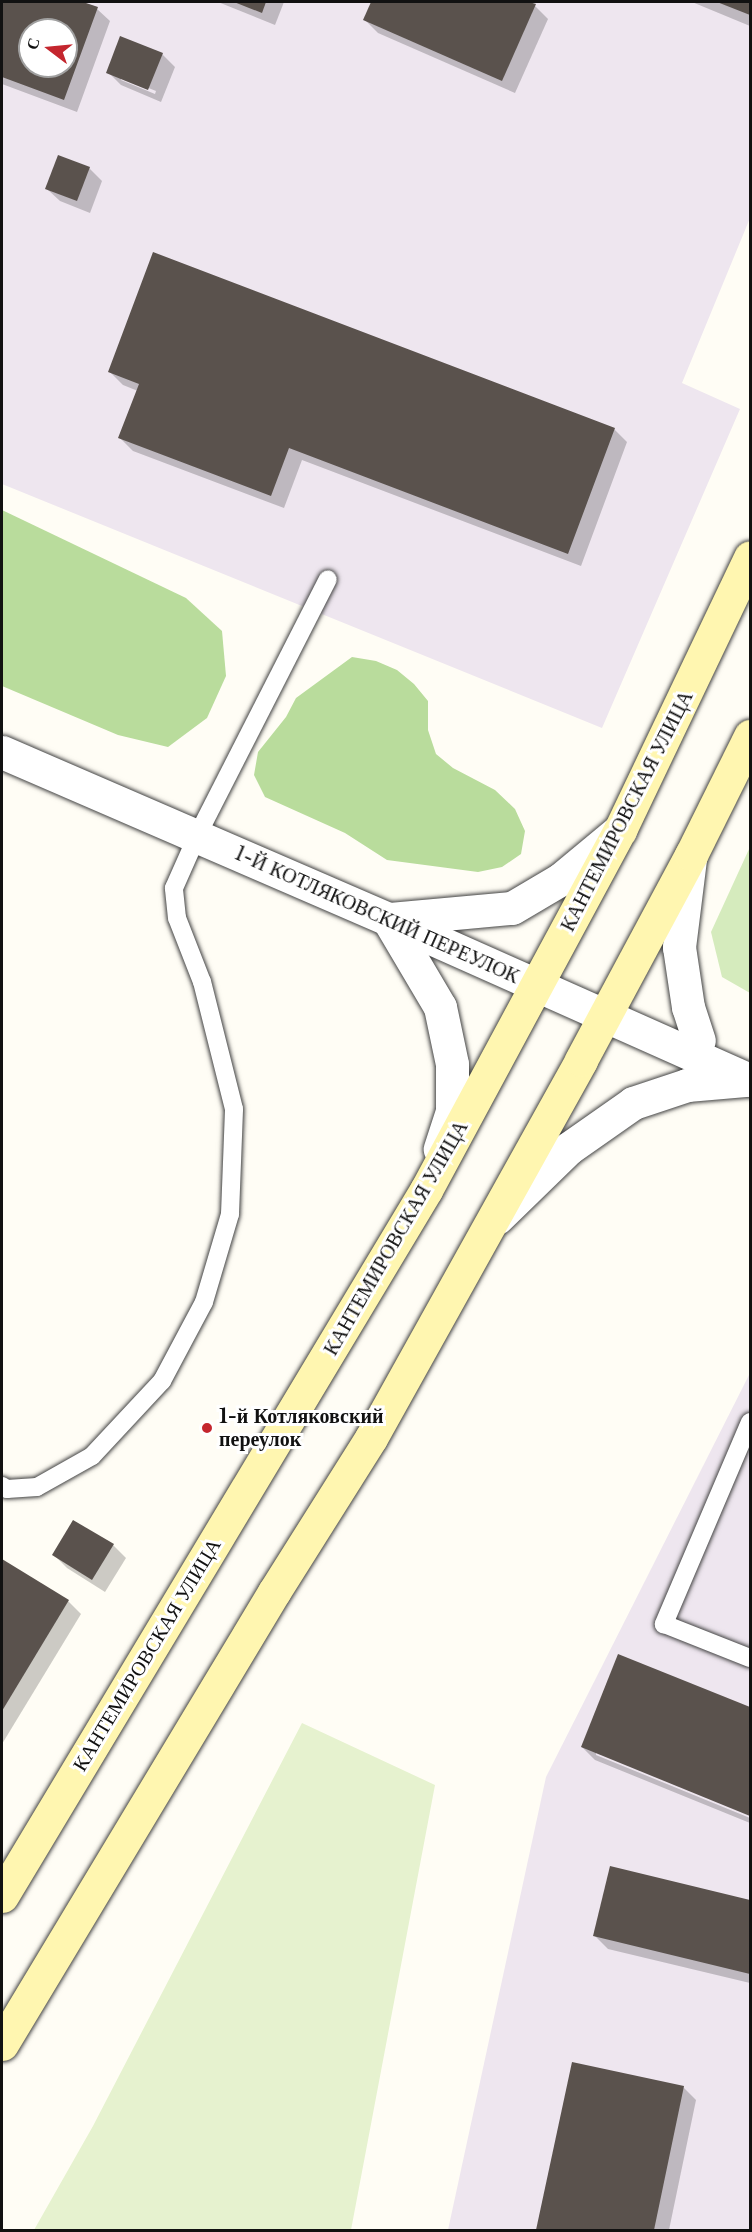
<!DOCTYPE html>
<meta charset="utf-8">
<style>
body{margin:0}
#map{position:relative;width:752px;height:2232px;overflow:hidden;background:#fffdf5;font-family:"Libre Baskerville",serif}
div>[style]{position:absolute}
[style*='--x']{left:calc(var(--x)*1px);top:calc(var(--y)*1px);width:calc(var(--w)*1px);rotate:calc(var(--a)*1deg)}
.industrial>*{inset:0;background:#eee6ef}
.green>*{inset:0;background:#d5ebbd}
.forest>*{inset:0;background:#b9dc9c}
.pitch>*{inset:0;background:#e6f2cf}
.shadow>*{inset:0;background:#0003}
.building>*{inset:0;background:#5a524d}
.roads{filter:drop-shadow(0 0 2px #444) drop-shadow(0 0 2px #444)}
.service>*{height:18px;margin:-9px;padding:0 9px;transform-origin:9px;border-radius:9px;background:#fff}
.tertiary>*{height:33px;margin:-16.5px;padding:0 16.5px;transform-origin:16.5px;border-radius:16.5px;background:#fff}
.secondary>*{height:33px;margin:-16.5px;padding:0 16.5px;transform-origin:16.5px;border-radius:16.5px;background:#fff6b0}
.dots>*{width:16px;height:16px;translate:-50% -50%;box-sizing:border-box;border:3px solid #fff;border-radius:50%}
span{translate:-50% -50%;white-space:nowrap;text-align:center;line-height:1.15;-webkit-text-stroke:6px #fff;paint-order:stroke}
.street-label{font-size:20px;color:#111}
.poi-label{font-size:20px;color:#111;font-weight:700}
.left{translate:0 -50%;text-align:left}
.frame{position:absolute;inset:0;border:3px solid #111;pointer-events:none}
.north{position:absolute;left:18px;top:18px;width:60px;height:60px;box-sizing:border-box;background:#fff;border:2px solid #a0a0a0;border-radius:50%;rotate:286deg;font-size:16px;font-weight:700;line-height:24px;text-align:center;color:#111}
.north::after{content:'';display:block;margin:auto;width:21px;height:27px;background:#c4262e;clip-path:polygon(50% 0,100% 100%,50% 72%,0 100%)}
</style>
<div id="map">
<div class="industrial">
<div style="clip-path:polygon(evenodd,2px 2px,750px 2px,750px 218px,682px 383px,740px 409px,602px 728px,2px 484px,2px 2px,30px 30px,66px 30px,66px 66px,30px 66px,30px 30px)"></div>
<div style="clip-path:polygon(750px 1373px,750px 2230px,448px 2230px,546px 1777px)"></div>
</div>
<div class="green">
<div style="clip-path:polygon(750px 847px,750px 993px,722px 977px,711px 932px)"></div>
</div>
<div class="forest">
<div style="clip-path:polygon(2px 510px,186px 598px,222px 631px,226px 676px,207px 718px,168px 747px,118px 735px,2px 686px)"></div>
<div style="clip-path:polygon(352px 657px,376px 661px,397px 670px,414px 684px,428px 701px,428px 730px,436px 754px,453px 768px,495px 790px,515px 809px,525px 831px,521px 854px,502px 867px,478px 872px,387px 860px,345px 833px,265px 797px,254px 775px,258px 752px,286px 717px,296px 698px)"></div>
</div>
<div class="pitch">
<div style="clip-path:polygon(302px 1723px,435px 1785px,351px 2230px,34px 2230px,93px 2126px)"></div>
</div>
<div class="shadow">
<div style="clip-path:polygon(evenodd,2px 2px,78px 2px,97px 9px,110px 21px,77px 112px,2px 84px,2px 2px,30px 30px,66px 30px,66px 66px,30px 66px,30px 30px)"></div>
<div style="clip-path:polygon(218px 2px,284px 2px,275px 25px)"></div>
<div style="clip-path:polygon(373px 2px,525px 2px,535px 6px,548px 19px,515px 93px,378px 33px,365px 20px)"></div>
<div style="clip-path:polygon(692px 2px,750px 2px,750px 26px)"></div>
<div style="clip-path:polygon(evenodd,162px 54px,175px 67px,161px 102px,121px 85px,108px 72px,162px 54px,121px 77px,156px 91px,155px 94px,121px 80px,121px 77px)"></div>
<div style="clip-path:polygon(89px 168px,102px 181px,90px 213px,60px 201px,47px 189px)"></div>
<div style="clip-path:polygon(110px 372px,614px 429px,627px 442px,581px 566px,302px 460px,284px 508px,133px 451px,120px 438px,138px 391px,123px 385px)"></div>
<div style="clip-path:polygon(113px 1545px,126px 1558px,105px 1592px,67px 1568px,54px 1555px)"></div>
<div style="clip-path:polygon(2px 1560px,68px 1601px,81px 1614px,2px 1744px)"></div>
<div style="clip-path:polygon(619px 1656px,750px 1709px,750px 1814px,596px 1752px,596px 1755px,750px 1818px,750px 1823px,595px 1760px,582px 1747px)"></div>
<div style="clip-path:polygon(611px 1868px,750px 1901px,750px 1983px,608px 1949px,595px 1936px)"></div>
<div style="clip-path:polygon(573px 2064px,683px 2087px,696px 2100px,669px 2230px,538px 2230px)"></div>
</div>
<div class="building">
<div style="clip-path:polygon(evenodd,2px 2px,83px 2px,98px 7px,64px 100px,2px 77px,2px 2px,30px 30px,66px 30px,66px 66px,30px 66px,30px 30px)"></div>
<div style="clip-path:polygon(234px 2px,266px 2px,262px 13px)"></div>
<div style="clip-path:polygon(371px 2px,529px 2px,536px 4px,502px 81px,363px 20px)"></div>
<div style="clip-path:polygon(717px 2px,750px 2px,750px 15px)"></div>
<div style="clip-path:polygon(120px 36px,163px 53px,148px 90px,106px 73px)"></div>
<div style="clip-path:polygon(58px 155px,90px 167px,77px 201px,45px 189px)"></div>
<div style="clip-path:polygon(153px 252px,615px 428px,568px 554px,289px 448px,271px 496px,118px 438px,139px 384px,108px 372px)"></div>
<div style="clip-path:polygon(73px 1520px,114px 1544px,92px 1580px,52px 1555px)"></div>
<div style="clip-path:polygon(2px 1559px,69px 1600px,2px 1711px)"></div>
<div style="clip-path:polygon(618px 1654px,750px 1707px,750px 1816px,581px 1747px)"></div>
<div style="clip-path:polygon(610px 1866px,750px 1900px,750px 1974px,593px 1936px)"></div>
<div style="clip-path:polygon(572px 2062px,684px 2086px,654px 2230px,536px 2230px)"></div>
</div>
<div class="roads">
<div class="service">
<div style="--x:750;--y:1422;--w:220;--a:113.1"></div>
<div style="--x:664;--y:1624;--w:92;--a:21.6"></div>
<div style="--x:2;--y:1486;--w:6;--a:31"></div>
<div style="--x:7;--y:1489;--w:30;--a:-4"></div>
<div style="--x:37;--y:1487;--w:63;--a:-29.4"></div>
<div style="--x:92;--y:1456;--w:103;--a:-47"></div>
<div style="--x:162;--y:1381;--w:89;--a:-62"></div>
<div style="--x:204;--y:1302;--w:92;--a:-73.5"></div>
<div style="--x:230;--y:1214;--w:105;--a:-87.8"></div>
<div style="--x:234;--y:1109;--w:131;--a:-104.1"></div>
<div style="--x:202;--y:982;--w:69;--a:-111.3"></div>
<div style="--x:177;--y:918;--w:30;--a:-96"></div>
<div style="--x:174;--y:888;--w:57;--a:-66.1"></div>
<div style="--x:197;--y:836;--w:288;--a:-63"></div>
</div>
<div class="tertiary">
<div style="--x:2;--y:752;--w:421;--a:23.4"></div>
<div style="--x:388;--y:919;--w:396;--a:24"></div>
<div style="--x:690;--y:859;--w:89;--a:97.1"></div>
<div style="--x:679;--y:947;--w:61;--a:81.5"></div>
<div style="--x:688;--y:1007;--w:35;--a:72"></div>
<div style="--x:388;--y:919;--w:102;--a:59.4"></div>
<div style="--x:440;--y:1007;--w:58;--a:78.1"></div>
<div style="--x:452;--y:1064;--w:47;--a:90"></div>
<div style="--x:452;--y:1111;--w:40;--a:108"></div>
<div style="--x:390;--y:919;--w:122;--a:-5.2"></div>
<div style="--x:512;--y:908;--w:57;--a:-30.6"></div>
<div style="--x:561;--y:879;--w:77;--a:-39.7"></div>
<div style="--x:497;--y:1218;--w:100;--a:-44.2"></div>
<div style="--x:569;--y:1148;--w:78;--a:-35.1"></div>
<div style="--x:633;--y:1103;--w:57;--a:-18.4"></div>
<div style="--x:687;--y:1085;--w:58;--a:-4.9"></div>
</div>
<div class="secondary">
<div style="--x:2;--y:1896;--w:824;--a:-59.01"></div>
<div style="--x:426;--y:1190;--w:409;--a:-61.7"></div>
<div style="--x:620;--y:830;--w:302;--a:-64.5"></div>
<div style="--x:2;--y:2044;--w:528;--a:-58.96"></div>
<div style="--x:274;--y:1592;--w:182;--a:-57.8"></div>
<div style="--x:371;--y:1438;--w:432;--a:-60.9"></div>
<div style="--x:581;--y:1060;--w:233;--a:-61.8"></div>
<div style="--x:691;--y:855;--w:133;--a:-63.6"></div>
</div>
</div>
<div class="dots">
<div style="left:207px;top:1428px;background:#c4262e"></div>
</div>
<div class="street-label">
<span style="left:627px;top:811px;rotate:-63deg">КАНТЕМИРОВСКАЯ УЛИЦА</span>
<span style="left:377px;top:915px;rotate:24deg">1-Й КОТЛЯКОВСКИЙ ПЕРЕУЛОК</span>
<span style="left:396px;top:1238px;rotate:-60deg">КАНТЕМИРОВСКАЯ УЛИЦА</span>
<span style="left:147px;top:1655px;rotate:-59deg">КАНТЕМИРОВСКАЯ УЛИЦА</span>
</div>
<div class="poi-label">
<span class="left" style="left:219px;top:1428px">1-й Котляковский<br>переулок</span>
</div>
<div class="frame"></div>
<div class="north">С</div>
</div>
